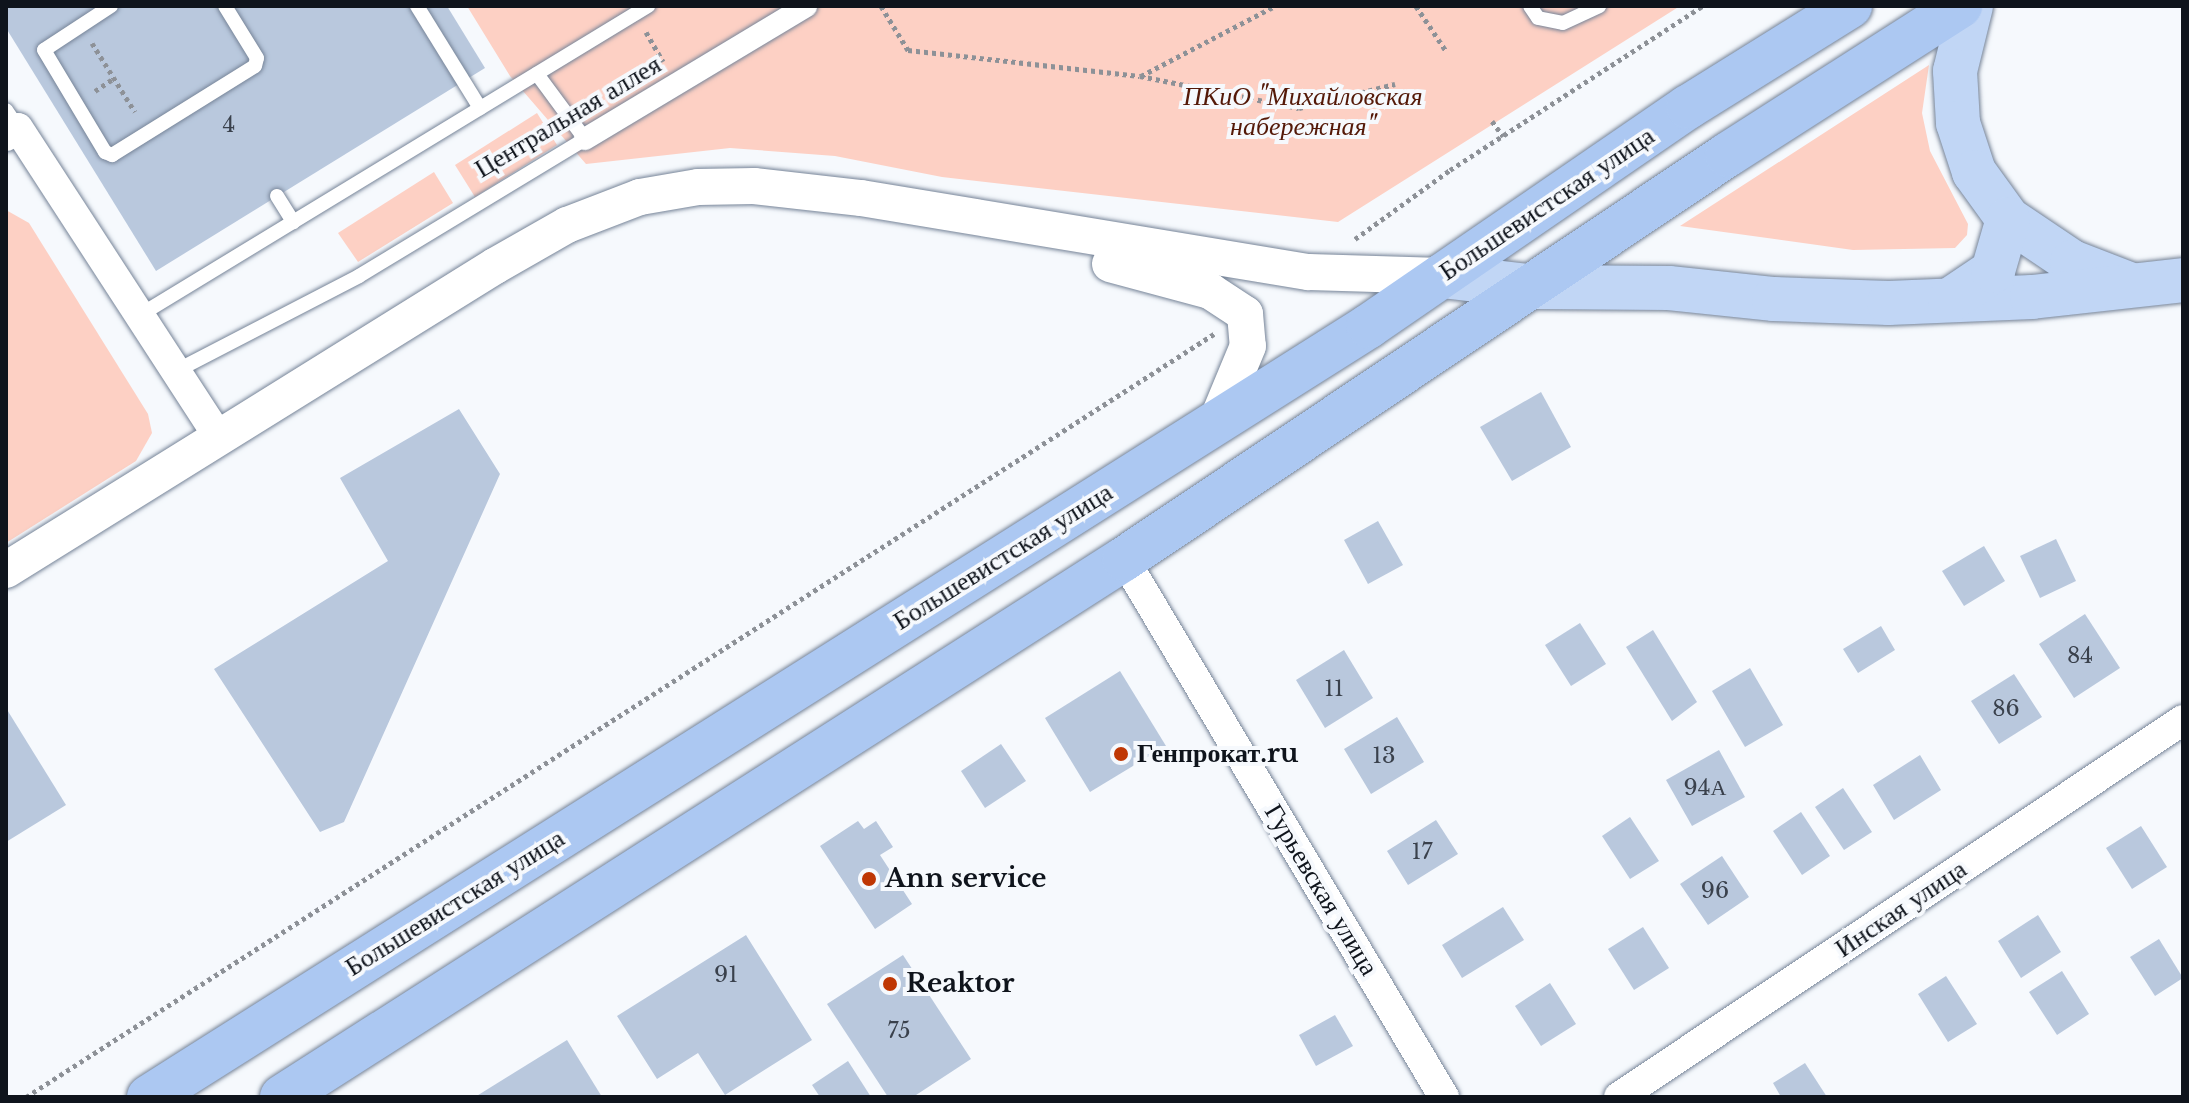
<!DOCTYPE html>
<meta charset="utf-8">
<style>
body{margin:0}
#map{position:relative;width:2189px;height:1103px;overflow:hidden;background:#f6f9fd;font-family:"Libre Baskerville",serif}
div>[style]{position:absolute}
[style*='--x']{left:calc(var(--x)*1px);top:calc(var(--y)*1px);width:calc(var(--w)*1px);rotate:calc(var(--a)*1deg)}
.green>*{inset:0;background:#fdd0c4}
.building>*{inset:0;background:#b9c8dd}
.path>*{height:5px;margin-top:-2.5px;transform-origin:0;background:repeating-linear-gradient(90deg,#8d9197 0 4px,transparent 0 8px)}
.roads{filter:drop-shadow(0 0 2px #768498) drop-shadow(0 0 2px #768498)}
.service>*{height:14px;margin:-7px;padding:0 7px;transform-origin:7px;border-radius:7px;background:#fff}
.pedestrian>*{height:22px;margin:-11px;padding:0 11px;transform-origin:11px;border-radius:11px;background:#fff}
.minor>*{height:30px;margin:-15px;padding:0 15px;transform-origin:15px;border-radius:15px;background:#fff}
.tertiary>*{height:36px;margin:-18px;padding:0 18px;transform-origin:18px;border-radius:18px;background:#fff}
.primary>*{height:44px;margin:-22px;padding:0 22px;transform-origin:22px;border-radius:22px;background:#c1d6f5}
.trunk>*{height:44px;margin:-22px;padding:0 22px;transform-origin:22px;border-radius:22px;background:#acc8f2}
.dots>*{width:22px;height:22px;translate:-50% -50%;box-sizing:border-box;border:4px solid #f6f9fd;border-radius:50%}
span{translate:-50% -50%;white-space:nowrap;text-align:center;line-height:1.15;-webkit-text-stroke:8px #f6f9fd;paint-order:stroke}
.number-label{font-size:22px;color:#3a414c}
.number-label span{-webkit-text-stroke-width:0}
.park-label{font-size:26px;color:#541908;font-style:italic}
.street-label{font-size:26px;color:#0f141c}
.poi-label{font-size:26px;color:#0f141c;font-weight:700}
.left{translate:0 -50%;text-align:left}
.frame{position:absolute;inset:0;border:8px solid #0f141c;pointer-events:none}
</style>
<div id="map">
<div class="green">
<div style="clip-path:polygon(467px 6px,1680px 6px,1338px 222px,942px 177px,835px 156px,730px 148px,586px 164px,510px 76px)"></div>
<div style="clip-path:polygon(1929px 65px,1922px 113px,1930px 151px,1968px 224px,1967px 235px,1955px 248px,1853px 250px,1680px 226px)"></div>
<div style="clip-path:polygon(537px 113px,557px 145px,475px 197px,455px 165px)"></div>
<div style="clip-path:polygon(434px 172px,453px 203px,358px 262px,338px 233px)"></div>
<div style="clip-path:polygon(6px 210px,29px 223px,148px 414px,152px 433px,136px 461px,6px 543px)"></div>
</div>
<div class="building">
<div style="clip-path:polygon(6px 6px,447px 6px,485px 68px,156px 271px,6px 28px)"></div>
<div style="clip-path:polygon(1541px 392px,1571px 447px,1512px 481px,1480px 427px)"></div>
<div style="clip-path:polygon(459px 409px,500px 474px,344px 822px,320px 832px,214px 669px,388px 561px,340px 478px)"></div>
<div style="clip-path:polygon(1378px 521px,1403px 565px,1368px 584px,1344px 540px)"></div>
<div style="clip-path:polygon(2056px 539px,2076px 581px,2040px 598px,2020px 556px)"></div>
<div style="clip-path:polygon(1984px 546px,2005px 581px,1964px 606px,1942px 571px)"></div>
<div style="clip-path:polygon(2085px 614px,2120px 668px,2074px 698px,2039px 644px)"></div>
<div style="clip-path:polygon(1580px 623px,1606px 664px,1571px 686px,1545px 645px)"></div>
<div style="clip-path:polygon(1881px 626px,1895px 650px,1858px 673px,1843px 649px)"></div>
<div style="clip-path:polygon(1653px 630px,1697px 702px,1672px 721px,1626px 647px)"></div>
<div style="clip-path:polygon(1344px 650px,1373px 698px,1325px 728px,1296px 680px)"></div>
<div style="clip-path:polygon(1750px 668px,1783px 725px,1745px 747px,1712px 691px)"></div>
<div style="clip-path:polygon(1120px 671px,1166px 746px,1090px 792px,1045px 718px)"></div>
<div style="clip-path:polygon(2014px 674px,2042px 717px,1999px 744px,1971px 701px)"></div>
<div style="clip-path:polygon(6px 708px,66px 805px,6px 842px)"></div>
<div style="clip-path:polygon(1397px 717px,1424px 762px,1371px 794px,1344px 749px)"></div>
<div style="clip-path:polygon(1001px 744px,1026px 781px,985px 808px,961px 771px)"></div>
<div style="clip-path:polygon(1719px 750px,1745px 797px,1692px 826px,1666px 780px)"></div>
<div style="clip-path:polygon(1920px 755px,1941px 790px,1894px 820px,1873px 785px)"></div>
<div style="clip-path:polygon(1843px 788px,1872px 832px,1844px 850px,1815px 807px)"></div>
<div style="clip-path:polygon(1801px 812px,1830px 856px,1802px 875px,1773px 831px)"></div>
<div style="clip-path:polygon(1630px 817px,1659px 861px,1630px 879px,1602px 836px)"></div>
<div style="clip-path:polygon(1436px 820px,1458px 854px,1408px 885px,1387px 851px)"></div>
<div style="clip-path:polygon(858px 821px,864px 829px,876px 821px,893px 847px,880px 855px,912px 904px,875px 929px,820px 846px)"></div>
<div style="clip-path:polygon(2141px 826px,2167px 867px,2132px 889px,2106px 848px)"></div>
<div style="clip-path:polygon(1722px 856px,1749px 897px,1708px 925px,1680px 884px)"></div>
<div style="clip-path:polygon(1503px 907px,1524px 940px,1462px 978px,1442px 945px)"></div>
<div style="clip-path:polygon(2038px 915px,2061px 952px,2021px 978px,1998px 941px)"></div>
<div style="clip-path:polygon(1643px 927px,1669px 968px,1634px 990px,1608px 949px)"></div>
<div style="clip-path:polygon(746px 935px,812px 1040px,725px 1095px,698px 1053px,657px 1079px,617px 1016px)"></div>
<div style="clip-path:polygon(2159px 939px,2183px 978px,2155px 996px,2130px 957px)"></div>
<div style="clip-path:polygon(903px 955px,971px 1059px,913px 1097px,888px 1097px,827px 1004px)"></div>
<div style="clip-path:polygon(2062px 971px,2089px 1014px,2057px 1035px,2029px 992px)"></div>
<div style="clip-path:polygon(1946px 976px,1977px 1024px,1948px 1042px,1918px 994px)"></div>
<div style="clip-path:polygon(1550px 983px,1576px 1024px,1541px 1046px,1515px 1006px)"></div>
<div style="clip-path:polygon(1335px 1015px,1353px 1046px,1316px 1066px,1299px 1035px)"></div>
<div style="clip-path:polygon(567px 1040px,602px 1097px,475px 1097px)"></div>
<div style="clip-path:polygon(848px 1061px,871px 1097px,820px 1097px,812px 1085px)"></div>
<div style="clip-path:polygon(1805px 1063px,1827px 1097px,1781px 1097px,1773px 1083px)"></div>
</div>
<div class="path">
<div style="--x:881;--y:6;--w:52;--a:58.5"></div>
<div style="--x:908;--y:50;--w:233;--a:6.4"></div>
<div style="--x:1140;--y:76;--w:162;--a:11.4"></div>
<div style="--x:1299;--y:108;--w:99;--a:-14"></div>
<div style="--x:1416;--y:6;--w:54;--a:56.3"></div>
<div style="--x:646;--y:32;--w:34;--a:60"></div>
<div style="--x:92;--y:43;--w:81;--a:58.1"></div>
<div style="--x:1141;--y:76;--w:151;--a:-27.6"></div>
<div style="--x:95;--y:91;--w:23;--a:-34"></div>
<div style="--x:1492;--y:121;--w:19;--a:54"></div>
<div style="--x:1355;--y:239;--w:117;--a:-36"></div>
<div style="--x:1450;--y:170;--w:302;--a:-33"></div>
<div style="--x:26;--y:1097;--w:1412;--a:-32.71"></div>
</div>
<div class="roads">
<div class="service">
<div style="--x:111;--y:6;--w:80;--a:146.7"></div>
<div style="--x:44;--y:50;--w:119;--a:59.1"></div>
<div style="--x:105;--y:152;--w:8;--a:23"></div>
<div style="--x:112;--y:155;--w:168;--a:-31.9"></div>
<div style="--x:255;--y:66;--w:8;--a:-76"></div>
<div style="--x:257;--y:58;--w:61;--a:-121.6"></div>
<div style="--x:417;--y:6;--w:120;--a:58.3"></div>
<div style="--x:1530;--y:6;--w:14;--a:56"></div>
<div style="--x:1538;--y:18;--w:25;--a:11"></div>
<div style="--x:1563;--y:23;--w:40;--a:-25"></div>
<div style="--x:6;--y:110;--w:22;--a:56"></div>
<div style="--x:277;--y:196;--w:31;--a:58"></div>
<div style="--x:140;--y:315;--w:595;--a:-31.31"></div>
<div style="--x:176;--y:371;--w:206;--a:-27.4"></div>
<div style="--x:359;--y:276;--w:264;--a:-31.2"></div>
<div style="--x:585;--y:139;--w:81;--a:-126.4"></div>
</div>
<div class="pedestrian">
<div style="--x:585;--y:139;--w:258;--a:-31"></div>
</div>
<div class="minor">
<div style="--x:6;--y:136;--w:14;--a:-34"></div>
<div style="--x:18;--y:128;--w:367;--a:57"></div>
<div style="--x:1124;--y:559;--w:626;--a:59.26"></div>
<div style="--x:1619;--y:1097;--w:678;--a:-33.76"></div>
</div>
<div class="tertiary">
<div style="--x:1110;--y:264;--w:104;--a:15.1"></div>
<div style="--x:1210;--y:291;--w:42;--a:33.3"></div>
<div style="--x:1245;--y:314;--w:32;--a:85"></div>
<div style="--x:1248;--y:346;--w:83;--a:112.6"></div>
<div style="--x:6;--y:570;--w:576;--a:-31.87"></div>
<div style="--x:495;--y:266;--w:83;--a:-29.7"></div>
<div style="--x:567;--y:225;--w:78;--a:-21"></div>
<div style="--x:640;--y:197;--w:59;--a:-9.8"></div>
<div style="--x:698;--y:187;--w:56;--a:-1"></div>
<div style="--x:754;--y:186;--w:108;--a:6.4"></div>
<div style="--x:861;--y:198;--w:454;--a:9.4"></div>
<div style="--x:1309;--y:272;--w:133;--a:1.7"></div>
</div>
<div class="primary">
<div style="--x:1971;--y:6;--w:67;--a:103.8"></div>
<div style="--x:1955;--y:71;--w:52;--a:86.7"></div>
<div style="--x:1958;--y:123;--w:52;--a:71.9"></div>
<div style="--x:1974;--y:172;--w:58;--a:54.1"></div>
<div style="--x:2008;--y:219;--w:77;--a:33.9"></div>
<div style="--x:2072;--y:262;--w:61;--a:21.1"></div>
<div style="--x:1442;--y:276;--w:96;--a:6.6"></div>
<div style="--x:1537;--y:287;--w:132;--a:0.4"></div>
<div style="--x:1669;--y:288;--w:106;--a:6"></div>
<div style="--x:1774;--y:299;--w:115;--a:2"></div>
<div style="--x:1889;--y:303;--w:143;--a:-2.4"></div>
<div style="--x:2032;--y:297;--w:152;--a:-6.4"></div>
<div style="--x:1950;--y:300;--w:52;--a:-34"></div>
<div style="--x:1993;--y:271;--w:54;--a:-73.9"></div>
</div>
<div class="trunk">
<div style="--x:149;--y:1097;--w:1443;--a:-32.29"></div>
<div style="--x:1369;--y:326;--w:387;--a:-34.5"></div>
<div style="--x:1688;--y:107;--w:191;--a:-31.9"></div>
<div style="--x:282;--y:1097;--w:999;--a:-32.58"></div>
<div style="--x:1124;--y:559;--w:726;--a:-33.82"></div>
<div style="--x:1727;--y:155;--w:277;--a:-32.6"></div>
</div>
</div>
<div class="dots">
<div style="left:1121px;top:754px;background:#bf3704"></div>
<div style="left:869px;top:879px;background:#bf3704"></div>
<div style="left:890px;top:984px;background:#bf3704"></div>
</div>
<div class="number-label">
<span style="left:229px;top:125px">4</span>
<span style="left:2080px;top:656px">84</span>
<span style="left:1334px;top:689px">11</span>
<span style="left:2006px;top:709px">86</span>
<span style="left:1384px;top:756px">13</span>
<span style="left:1705px;top:788px">94А</span>
<span style="left:1422px;top:852px">17</span>
<span style="left:1715px;top:891px">96</span>
<span style="left:726px;top:975px">91</span>
<span style="left:899px;top:1031px">75</span>
</div>
<div class="park-label">
<span style="left:1303px;top:112px">ПКиО "Михайловская<br>набережная"</span>
</div>
<div class="street-label">
<span style="left:568px;top:117px;rotate:-31deg">Центральная аллея</span>
<span style="left:1547px;top:204px;rotate:-34deg">Большевистская улица</span>
<span style="left:1003px;top:557px;rotate:-32deg">Большевистская улица</span>
<span style="left:1321px;top:890px;rotate:59deg">Гурьевская улица</span>
<span style="left:455px;top:903px;rotate:-32deg">Большевистская улица</span>
<span style="left:1901px;top:909px;rotate:-34deg">Инская улица</span>
</div>
<div class="poi-label">
<span class="left" style="left:1137px;top:754px">Генпрокат.ru</span>
<span class="left" style="left:885px;top:879px">Ann service</span>
<span class="left" style="left:906px;top:984px">Reaktor</span>
</div>
<div class="frame"></div>
</div>
